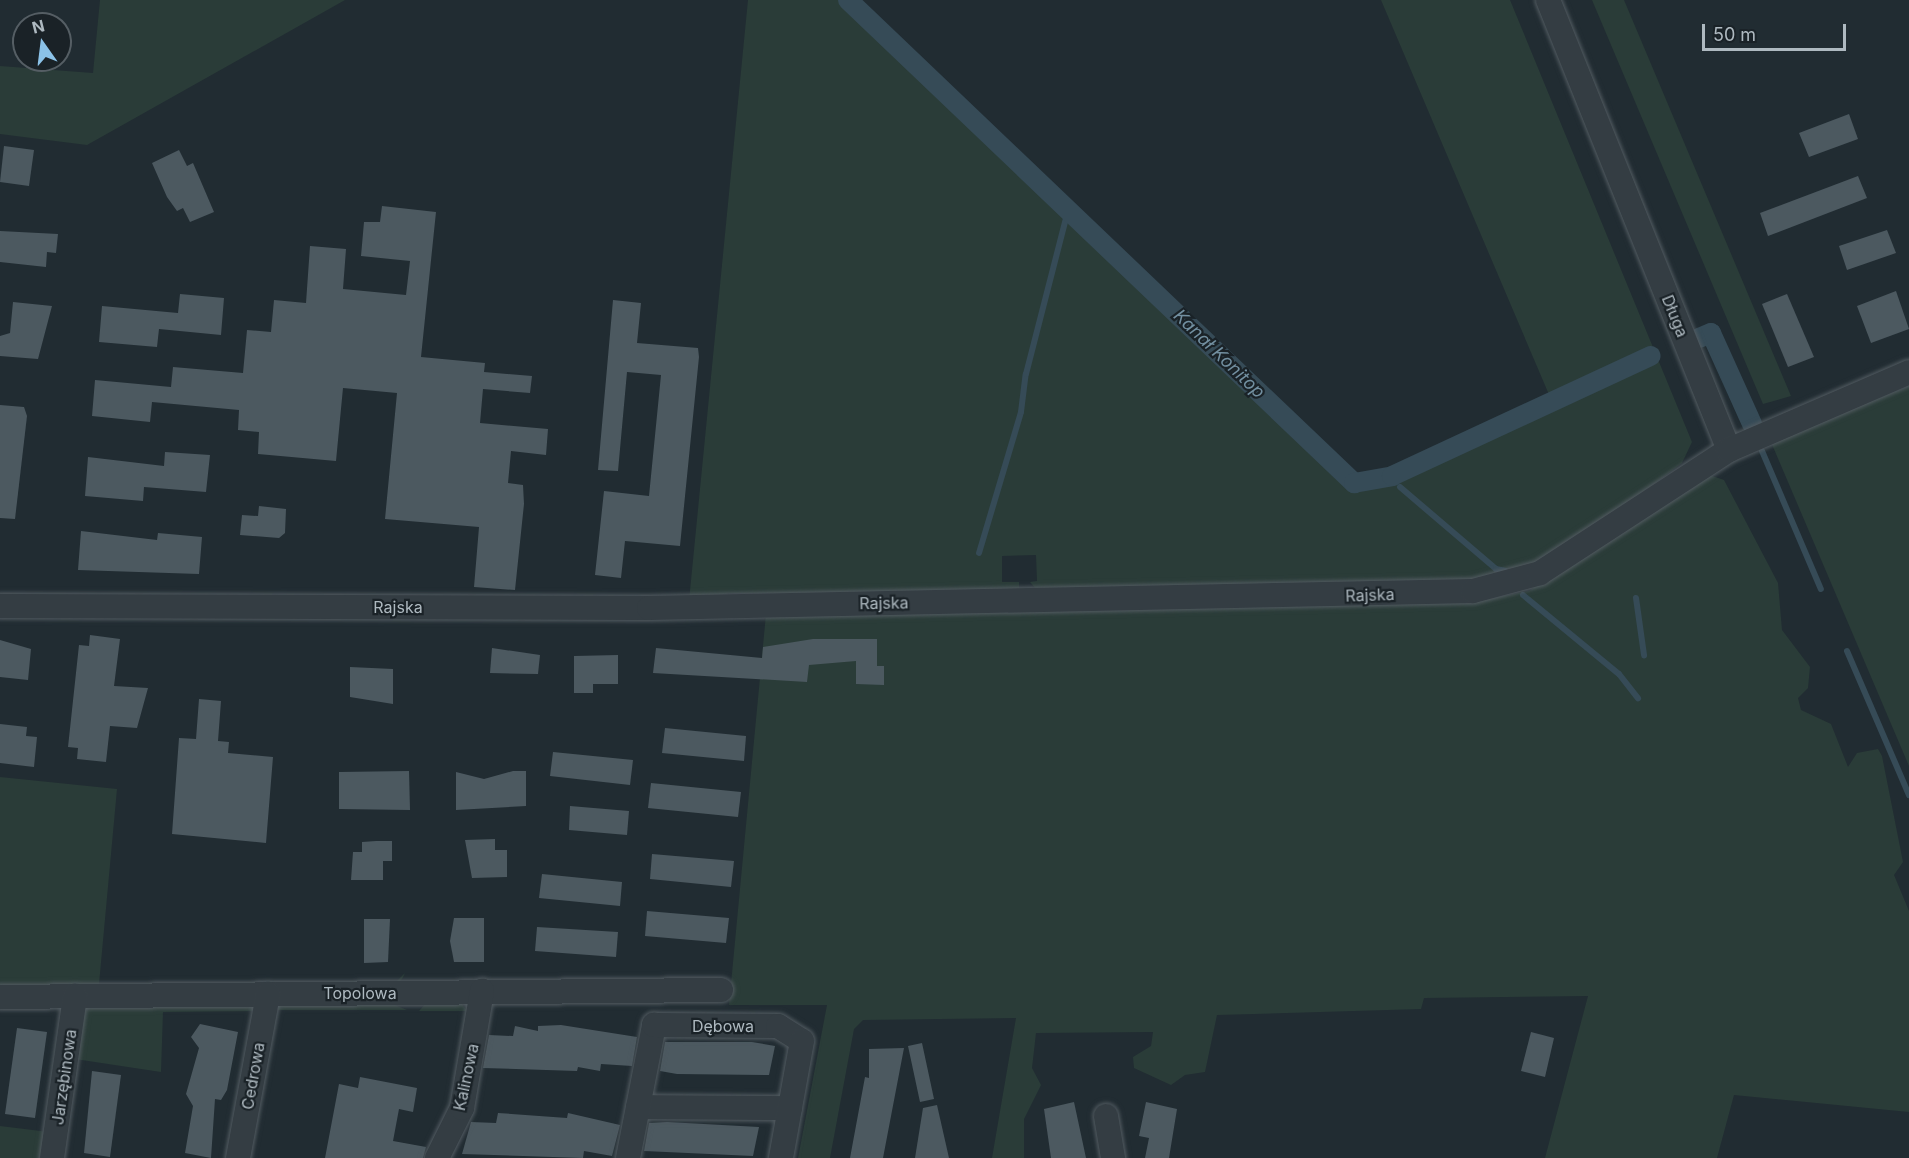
<!DOCTYPE html>
<meta charset="utf-8">
<style>
body{margin:0}
#map{position:relative;width:1909px;height:1158px;overflow:hidden;background:#212c32;font-family:Inter,sans-serif}
div>[style]{position:absolute}
[style*='--x']{left:calc(var(--x)*1px);top:calc(var(--y)*1px);width:calc(var(--w)*1px);rotate:calc(var(--a)*1deg)}
.green>*{inset:0;background:#2a3c38}
.stream>*{height:6px;margin:-3px;padding:0 3px;transform-origin:3px;border-radius:3px;background:#364b57}
.canal>*{height:20px;margin:-10px;padding:0 10px;transform-origin:10px;border-radius:10px;background:#364b57}
.building>*{inset:0;background:#4c5960}
.roads{filter:drop-shadow(0 0 2px #525b61) drop-shadow(0 0 2px #525b61)}
.minor>*{height:24px;margin:-12px;padding:0 12px;transform-origin:12px;border-radius:12px;background:#343d43}
span{translate:-50% -50%;white-space:nowrap;text-align:center;line-height:1.15;-webkit-text-stroke:4.5px #1a2227;paint-order:stroke}
.street-label{font-size:16px;color:#aeb9c0}
.water-label{font-size:18px;color:#728fa0;font-style:italic}
.north{position:absolute;left:12px;top:12px;width:60px;height:60px;box-sizing:border-box;background:#1a2227;border:2px solid #555e64;border-radius:50%;rotate:346deg;font-size:16px;font-weight:700;line-height:24px;text-align:center;color:#aeb9c0}
.north::after{content:'';display:block;margin:auto;width:21px;height:27px;background:#8bc2e8;clip-path:polygon(50% 0,100% 100%,50% 72%,0 100%)}
.scale{position:absolute;left:1702px;top:24px;width:144px;height:27px;box-sizing:border-box;border:3px solid #aeb9c0;border-top:0;padding-left:8px;font-size:18px;line-height:21px;white-space:nowrap;color:#aeb9c0;-webkit-text-stroke:4px #1a2227;paint-order:stroke}
</style>
<div id="map">
<div class="green">
<div style="clip-path:polygon(100px 0,345px 0,87px 145px,0 134px,0 66px,93px 73px)"></div>
<div style="clip-path:polygon(748px 0,839px 0,1342px 482px,1359px 491px,1553px 404px,1381px 0,1510px 0,1692px 442px,1682px 463px,1604px 521px,1540px 562px,1485px 583px,1037px 590px,1030px 582px,1037px 581px,1036px 555px,1002px 556px,1002px 582px,1019px 582px,1019px 592px,729px 593px,689px 601px)"></div>
<div style="clip-path:polygon(1592px 0,1624px 0,1791px 396px,1763px 404px)"></div>
<div style="clip-path:polygon(1909px 386px,1909px 766px,1771px 442px)"></div>
<div style="clip-path:polygon(1706px 474px,1724px 480px,1778px 583px,1782px 630px,1810px 667px,1808px 688px,1798px 698px,1801px 710px,1831px 724px,1848px 767px,1857px 753px,1878px 749px,1882px 756px,1903px 862px,1894px 875px,1909px 911px,1909px 1112px,1734px 1095px,1717px 1158px,1545px 1158px,1588px 996px,1424px 998px,1421px 1009px,1217px 1015px,1205px 1072px,1185px 1075px,1171px 1085px,1134px 1068px,1133px 1057px,1151px 1046px,1153px 1032px,1036px 1033px,1032px 1068px,1041px 1085px,1024px 1119px,1024px 1158px,992px 1158px,1016px 1018px,863px 1020px,854px 1029px,830px 1158px,798px 1158px,827px 1005px,729px 1005px,766px 614px,1479px 601px,1529px 591px)"></div>
<div style="clip-path:polygon(0 777px,117px 789px,99px 984px,397px 981px,405px 973px,402px 979px,397px 984px,0 988px)"></div>
<div style="clip-path:polygon(243px 1000px,261px 1011px,163px 1012px,161px 1072px,75px 1059px,83px 1008px)"></div>
<div style="clip-path:polygon(271px 1001px,395px 1005px,407px 1010px,270px 1010px)"></div>
<div style="clip-path:polygon(426px 1003px,461px 1003px,467px 1011px,419px 1011px)"></div>
<div style="clip-path:polygon(0 1126px,49px 1132px,45px 1158px,0 1158px)"></div>
</div>
<div class="stream">
<div style="--x:1762;--y:451;--w:150;--a:66.9"></div>
<div style="--x:1400;--y:487;--w:126;--a:40.5"></div>
<div style="--x:1496;--y:569;--w:10;--a:11"></div>
<div style="--x:979;--y:553;--w:147;--a:-73.4"></div>
<div style="--x:1021;--y:412;--w:38;--a:-83"></div>
<div style="--x:1026;--y:374;--w:168;--a:-75.6"></div>
<div style="--x:1523;--y:595;--w:124;--a:39.5"></div>
<div style="--x:1619;--y:674;--w:31;--a:52"></div>
<div style="--x:1636;--y:598;--w:58;--a:82"></div>
<div style="--x:1847;--y:651;--w:157;--a:66.7"></div>
</div>
<div class="canal">
<div style="--x:848;--y:0;--w:700;--a:43.67"></div>
<div style="--x:1354;--y:483;--w:39;--a:-10"></div>
<div style="--x:1392;--y:476;--w:285;--a:-24.9"></div>
<div style="--x:1699;--y:338;--w:13;--a:-23"></div>
<div style="--x:1711;--y:333;--w:100;--a:65.7"></div>
</div>
<div class="building">
<div style="clip-path:polygon(1849px 114px,1858px 139px,1809px 157px,1799px 133px)"></div>
<div style="clip-path:polygon(4px 146px,34px 150px,29px 186px,0 182px)"></div>
<div style="clip-path:polygon(179px 150px,187px 166px,193px 163px,214px 212px,190px 222px,183px 208px,177px 211px,167px 197px,152px 163px)"></div>
<div style="clip-path:polygon(1858px 176px,1867px 198px,1768px 236px,1760px 213px)"></div>
<div style="clip-path:polygon(382px 206px,436px 212px,421px 357px,485px 363px,484px 372px,532px 376px,530px 393px,483px 389px,480px 423px,548px 429px,546px 455px,511px 451px,508px 483px,523px 485px,524px 504px,515px 590px,474px 587px,479px 527px,385px 519px,397px 393px,343px 388px,336px 461px,258px 454px,259px 432px,238px 430px,239px 410px,152px 402px,150px 422px,92px 416px,95px 380px,171px 387px,173px 367px,243px 373px,247px 330px,271px 332px,274px 300px,306px 303px,310px 246px,346px 249px,343px 289px,406px 295px,410px 261px,361px 256px,364px 222px,380px 222px)"></div>
<div style="clip-path:polygon(1887px 230px,1896px 253px,1847px 270px,1839px 246px)"></div>
<div style="clip-path:polygon(0 231px,58px 234px,56px 253px,47px 252px,46px 267px,0 262px)"></div>
<div style="clip-path:polygon(1896px 291px,1909px 329px,1871px 343px,1857px 306px)"></div>
<div style="clip-path:polygon(180px 294px,224px 298px,221px 335px,159px 329px,157px 347px,99px 342px,102px 306px,178px 313px)"></div>
<div style="clip-path:polygon(1787px 294px,1814px 357px,1788px 367px,1762px 304px)"></div>
<div style="clip-path:polygon(613px 300px,641px 303px,637px 343px,698px 348px,699px 357px,680px 546px,625px 541px,621px 578px,595px 575px,604px 491px,649px 496px,661px 375px,627px 372px,618px 471px,598px 470px)"></div>
<div style="clip-path:polygon(13px 302px,52px 306px,38px 359px,0 356px,0 336px,10px 333px)"></div>
<div style="clip-path:polygon(0 405px,24px 407px,27px 416px,15px 519px,0 518px)"></div>
<div style="clip-path:polygon(165px 452px,210px 455px,206px 492px,144px 487px,143px 501px,85px 496px,88px 457px,164px 466px)"></div>
<div style="clip-path:polygon(259px 506px,286px 509px,285px 533px,279px 538px,240px 535px,242px 515px,258px 516px)"></div>
<div style="clip-path:polygon(81px 531px,157px 540px,158px 533px,202px 537px,199px 574px,78px 570px)"></div>
<div style="clip-path:polygon(90px 635px,120px 639px,114px 686px,148px 688px,137px 728px,110px 726px,106px 762px,77px 759px,78px 748px,68px 747px,79px 645px,89px 646px)"></div>
<div style="clip-path:polygon(813px 639px,877px 639px,877px 666px,884px 666px,884px 685px,856px 684px,856px 661px,809px 665px,807px 682px,653px 673px,656px 648px,762px 658px,763px 647px)"></div>
<div style="clip-path:polygon(0 640px,31px 649px,28px 680px,0 677px)"></div>
<div style="clip-path:polygon(492px 648px,540px 655px,538px 674px,490px 673px)"></div>
<div style="clip-path:polygon(618px 655px,618px 684px,593px 684px,593px 693px,574px 693px,574px 656px)"></div>
<div style="clip-path:polygon(350px 667px,393px 669px,393px 704px,350px 697px)"></div>
<div style="clip-path:polygon(199px 699px,221px 701px,218px 741px,229px 742px,228px 753px,273px 757px,266px 843px,172px 834px,179px 738px,196px 739px)"></div>
<div style="clip-path:polygon(0 724px,27px 727px,26px 736px,37px 737px,34px 767px,0 763px)"></div>
<div style="clip-path:polygon(665px 728px,746px 736px,744px 761px,662px 753px)"></div>
<div style="clip-path:polygon(553px 752px,633px 760px,630px 785px,550px 776px)"></div>
<div style="clip-path:polygon(409px 771px,410px 810px,339px 809px,339px 772px)"></div>
<div style="clip-path:polygon(513px 771px,526px 771px,526px 806px,456px 810px,456px 772px,484px 779px)"></div>
<div style="clip-path:polygon(651px 783px,741px 792px,738px 817px,648px 808px)"></div>
<div style="clip-path:polygon(570px 806px,629px 811px,627px 835px,569px 830px)"></div>
<div style="clip-path:polygon(495px 839px,495px 850px,507px 850px,507px 877px,472px 878px,465px 840px)"></div>
<div style="clip-path:polygon(376px 841px,392px 841px,392px 861px,383px 861px,383px 880px,351px 880px,353px 852px,362px 852px,362px 842px)"></div>
<div style="clip-path:polygon(652px 854px,734px 861px,731px 887px,650px 879px)"></div>
<div style="clip-path:polygon(542px 874px,622px 882px,620px 906px,539px 898px)"></div>
<div style="clip-path:polygon(647px 911px,729px 918px,726px 943px,645px 936px)"></div>
<div style="clip-path:polygon(454px 918px,484px 918px,484px 962px,454px 962px,450px 941px)"></div>
<div style="clip-path:polygon(364px 919px,390px 919px,388px 962px,364px 963px)"></div>
<div style="clip-path:polygon(537px 927px,618px 932px,616px 957px,535px 951px)"></div>
<div style="clip-path:polygon(200px 1024px,238px 1032px,227px 1090px,221px 1100px,215px 1099px,211px 1158px,185px 1153px,193px 1106px,186px 1094px,199px 1048px,191px 1037px)"></div>
<div style="clip-path:polygon(561px 1025px,637px 1037px,632px 1066px,601px 1064px,600px 1071px,578px 1067px,577px 1071px,483px 1068px,489px 1035px,513px 1036px,515px 1026px,538px 1031px,538px 1026px)"></div>
<div style="clip-path:polygon(17px 1028px,47px 1032px,35px 1118px,5px 1114px)"></div>
<div style="clip-path:polygon(1531px 1032px,1554px 1038px,1545px 1077px,1521px 1071px)"></div>
<div style="clip-path:polygon(665px 1042px,752px 1042px,775px 1046px,769px 1075px,677px 1074px,660px 1071px)"></div>
<div style="clip-path:polygon(922px 1043px,934px 1099px,920px 1102px,908px 1046px)"></div>
<div style="clip-path:polygon(904px 1048px,883px 1158px,850px 1158px,865px 1077px,869px 1078px,869px 1049px)"></div>
<div style="clip-path:polygon(92px 1071px,121px 1075px,110px 1157px,84px 1153px)"></div>
<div style="clip-path:polygon(360px 1077px,417px 1088px,413px 1112px,399px 1109px,393px 1141px,426px 1147px,423px 1158px,325px 1158px,339px 1084px,358px 1088px)"></div>
<div style="clip-path:polygon(1074px 1102px,1086px 1158px,1051px 1158px,1044px 1109px)"></div>
<div style="clip-path:polygon(1146px 1102px,1177px 1109px,1169px 1158px,1145px 1158px,1149px 1138px,1139px 1136px)"></div>
<div style="clip-path:polygon(937px 1105px,949px 1158px,915px 1158px,923px 1108px)"></div>
<div style="clip-path:polygon(498px 1113px,567px 1118px,568px 1113px,620px 1125px,612px 1156px,584px 1151px,583px 1158px,462px 1154px,471px 1122px,496px 1123px)"></div>
<div style="clip-path:polygon(667px 1122px,759px 1127px,753px 1156px,644px 1151px,649px 1123px)"></div>
</div>
<div class="roads">
<div class="minor">
<div style="--x:1548;--y:0;--w:485;--a:68.1"></div>
<div style="--x:0;--y:606;--w:649;--a:0.18"></div>
<div style="--x:649;--y:608;--w:824;--a:-1.18"></div>
<div style="--x:1473;--y:591;--w:69;--a:-15"></div>
<div style="--x:1540;--y:573;--w:225;--a:-33.1"></div>
<div style="--x:1729;--y:450;--w:196;--a:-23.4"></div>
<div style="--x:0;--y:997;--w:721;--a:-0.56"></div>
<div style="--x:638;--y:1107;--w:152;--a:0.4"></div>
<div style="--x:1106;--y:1116;--w:43;--a:80.5"></div>
<div style="--x:52;--y:1158;--w:164;--a:-81.9"></div>
<div style="--x:238;--y:1158;--w:167;--a:-79.6"></div>
<div style="--x:437;--y:1158;--w:56;--a:-63.4"></div>
<div style="--x:462;--y:1108;--w:119;--a:-80.3"></div>
<div style="--x:628;--y:1158;--w:136;--a:-78.9"></div>
<div style="--x:654;--y:1025;--w:124;--a:0.5"></div>
<div style="--x:778;--y:1026;--w:28;--a:32"></div>
<div style="--x:802;--y:1041;--w:119;--a:100.2"></div>
</div>
</div>
<div class="street-label">
<span style="left:1675px;top:316px;rotate:68deg">Długa</span>
<span style="left:1370px;top:595px;rotate:-2deg">Rajska</span>
<span style="left:884px;top:603px;rotate:-1deg">Rajska</span>
<span style="left:398px;top:607px">Rajska</span>
<span style="left:360px;top:993px">Topolowa</span>
<span style="left:723px;top:1026px">Dębowa</span>
<span style="left:253px;top:1076px;rotate:-80deg">Cedrowa</span>
<span style="left:64px;top:1077px;rotate:-82deg">Jarzębinowa</span>
<span style="left:466px;top:1077px;rotate:-78deg">Kalinowa</span>
</div>
<div class="water-label">
<span style="left:1219px;top:354px;rotate:44deg">Kanał Konitop</span>
</div>
<div class="north">N</div>
<div class="scale">50 m</div>
</div>
